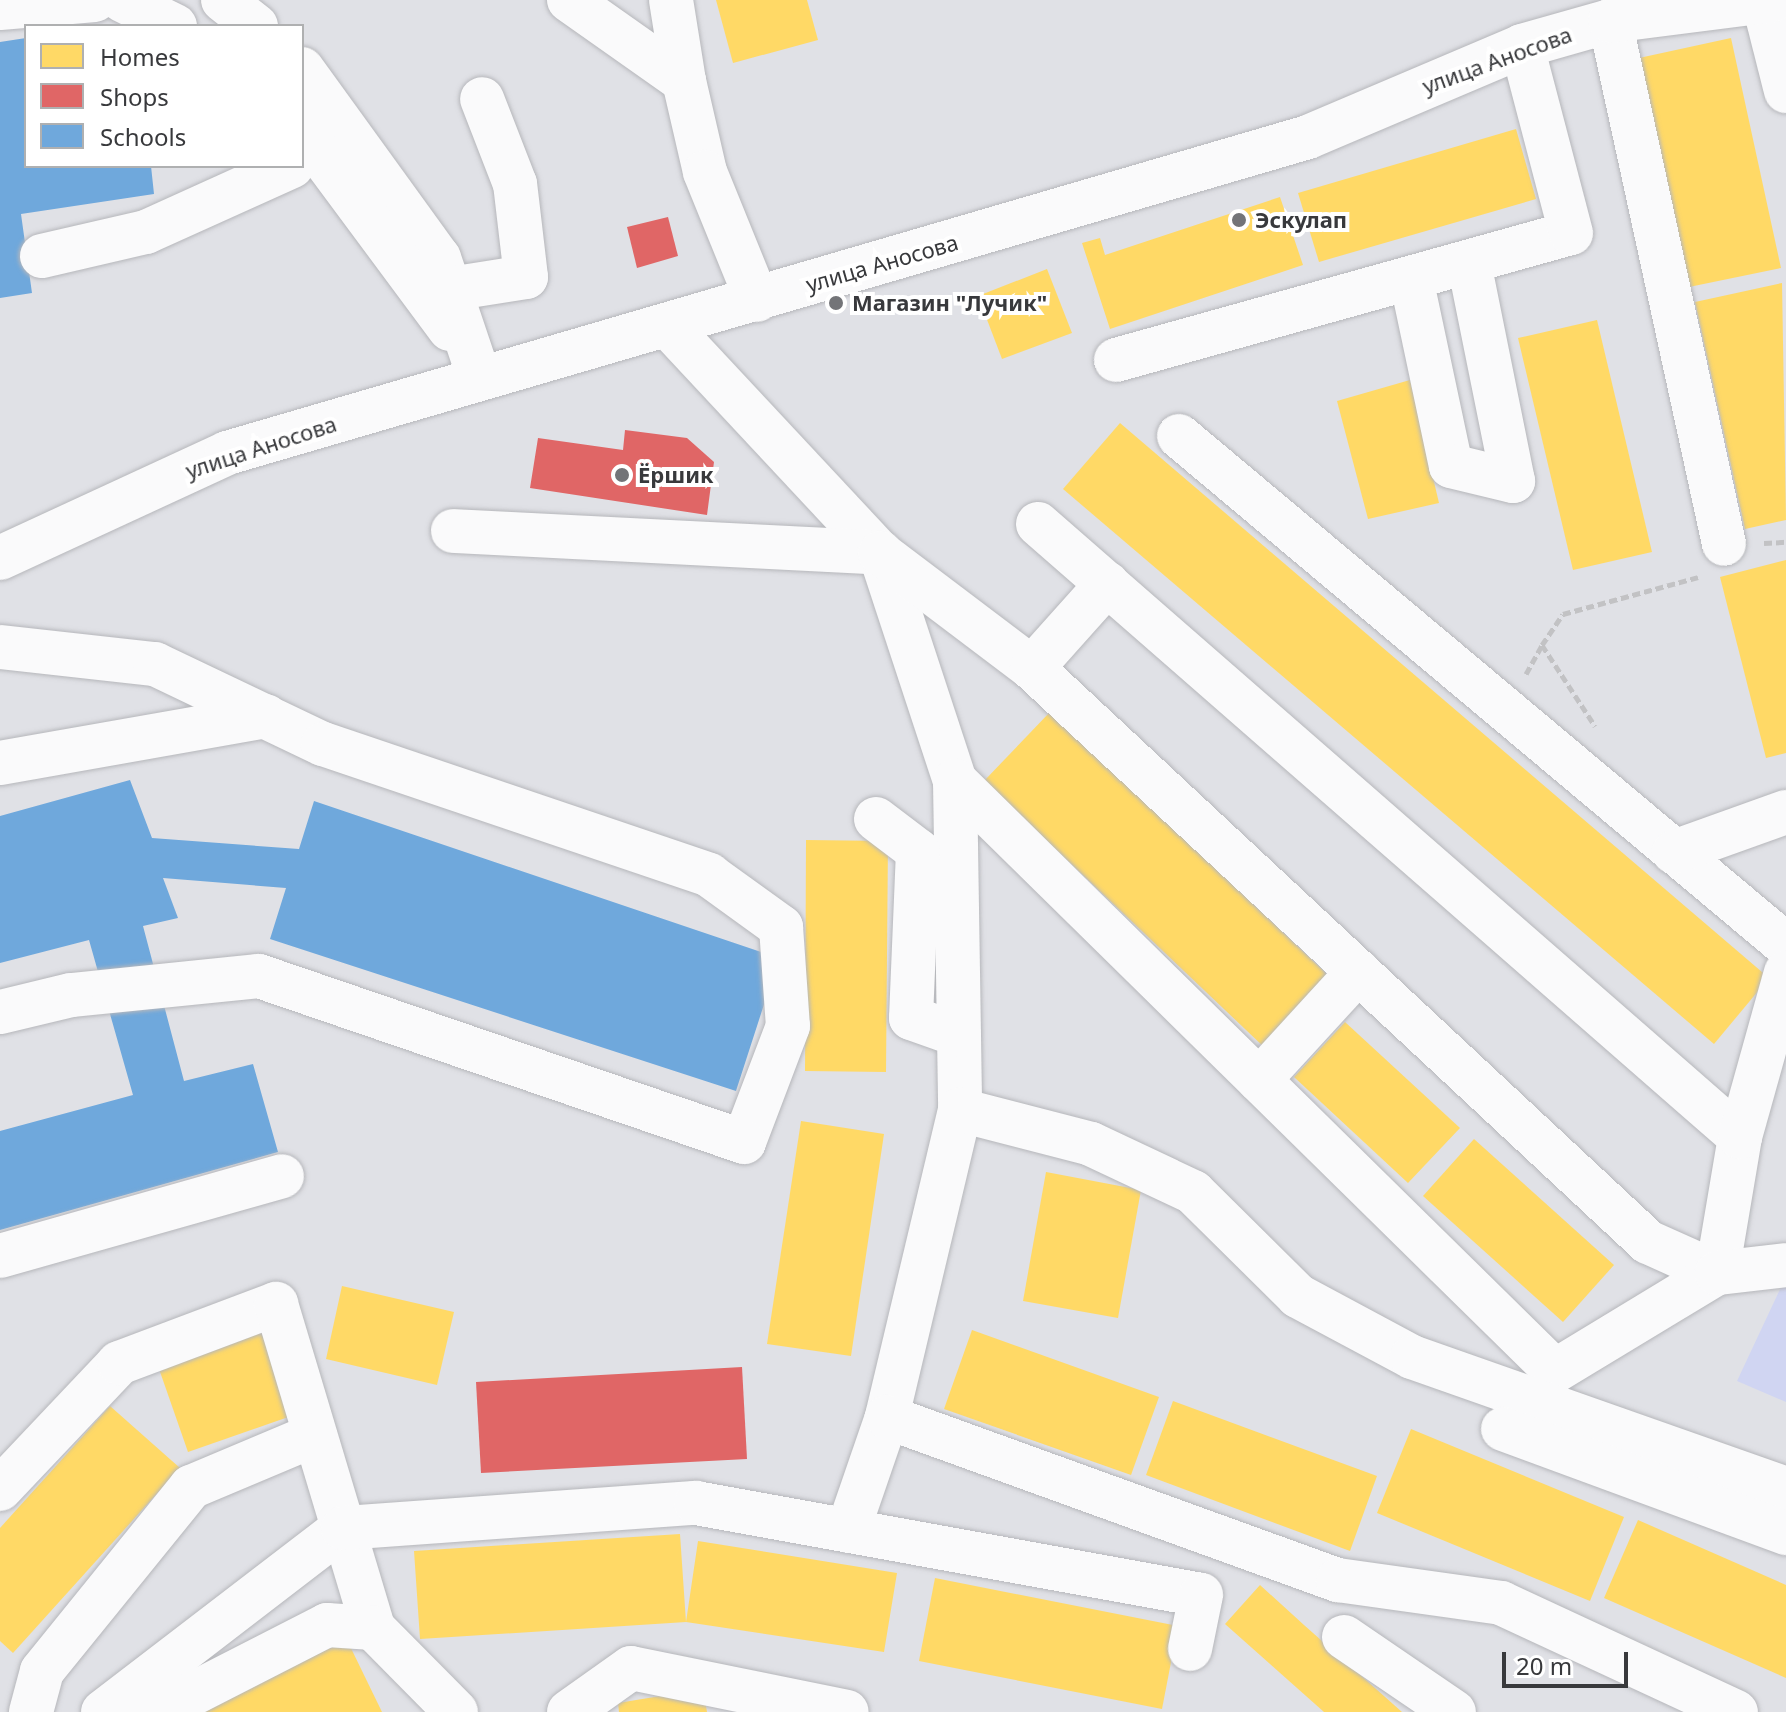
<!DOCTYPE html>
<meta charset="utf-8">
<style>
body{margin:0}
#map{position:relative;width:1786px;height:1712px;overflow:hidden;background:#e0e1e6;font-family:"Noto Sans",sans-serif}
div>[style]{position:absolute}
[style*='--x']{left:calc(var(--x)*1px);top:calc(var(--y)*1px);width:calc(var(--w)*1px);rotate:calc(var(--a)*1deg)}
.green>*{inset:0;background:#d0d5f2}
.homes>*{inset:0;background:#ffd966}
.shops>*{inset:0;background:#e06666}
.schools>*{inset:0;background:#6fa8dc}
.path>*{height:5px;margin-top:-2.5px;transform-origin:0;background:repeating-linear-gradient(90deg,#c2c2c4 0 8px,transparent 0 12px)}
.roads{filter:drop-shadow(0 0 2px #b6b7bb) drop-shadow(0 0 2px #b6b7bb)}
.minor>*{height:44px;margin:-22px;padding:0 22px;transform-origin:22px;border-radius:22px;background:#fafafb}
.dots>*{width:22px;height:22px;translate:-50% -50%;box-sizing:border-box;border:4px solid #fff;border-radius:50%}
span{translate:-50% -50%;white-space:nowrap;text-align:center;line-height:1.15;-webkit-text-stroke:8px #fff;paint-order:stroke}
.street-label{font-size:22px;color:#38393c}
.poi-label{font-size:22px;color:#38393c;font-weight:700}
.left{translate:0 -50%;text-align:left}
.legend{position:absolute;left:24px;top:24px;width:280px;height:144px;box-sizing:border-box;background:#fff;border:2px solid #afb0b1;margin:0;padding:10px 14px;list-style:none;font-size:24px;color:#38393c}
.legend li{display:flex;align-items:center;gap:16px;height:40px}
.legend b{width:40px;border:2px solid #afb0b1}
.scale{position:absolute;left:1502px;top:1652px;width:126px;height:36px;box-sizing:border-box;border:4px solid #38393c;border-top:0;padding-left:10px;font-size:24px;line-height:28px;white-space:nowrap;color:#38393c;-webkit-text-stroke:6px #fff;paint-order:stroke}
</style>
<div id="map">
<div class="green">
<div style="clip-path:polygon(1782px 1285px,1786px 1287px,1786px 1402px,1737px 1381px)"></div>
</div>
<div class="homes">
<div style="clip-path:polygon(716px 0,807px 0,818px 40px,733px 63px)"></div>
<div style="clip-path:polygon(1731px 38px,1781px 268px,1689px 287px,1639px 58px)"></div>
<div style="clip-path:polygon(1516px 129px,1536px 199px,1319px 262px,1298px 193px)"></div>
<div style="clip-path:polygon(1280px 197px,1303px 265px,1110px 329px,1082px 243px,1100px 238px,1105px 255px)"></div>
<div style="clip-path:polygon(1047px 269px,1072px 333px,1002px 359px,978px 296px)"></div>
<div style="clip-path:polygon(1782px 283px,1786px 520px,1745px 529px,1695px 302px)"></div>
<div style="clip-path:polygon(1597px 320px,1652px 552px,1573px 570px,1518px 338px)"></div>
<div style="clip-path:polygon(1410px 380px,1439px 503px,1368px 519px,1337px 401px)"></div>
<div style="clip-path:polygon(1120px 423px,1769px 978px,1714px 1044px,1063px 489px)"></div>
<div style="clip-path:polygon(1786px 560px,1786px 753px,1766px 758px,1720px 577px)"></div>
<div style="clip-path:polygon(1050px 712px,1332px 979px,1266px 1049px,984px 781px)"></div>
<div style="clip-path:polygon(806px 840px,888px 841px,886px 1072px,805px 1071px)"></div>
<div style="clip-path:polygon(1345px 1022px,1460px 1128px,1408px 1183px,1294px 1077px)"></div>
<div style="clip-path:polygon(801px 1121px,884px 1134px,851px 1356px,767px 1344px)"></div>
<div style="clip-path:polygon(1474px 1139px,1614px 1265px,1563px 1322px,1423px 1196px)"></div>
<div style="clip-path:polygon(1046px 1172px,1141px 1190px,1118px 1318px,1023px 1301px)"></div>
<div style="clip-path:polygon(342px 1286px,454px 1312px,437px 1385px,326px 1359px)"></div>
<div style="clip-path:polygon(267px 1329px,297px 1414px,188px 1452px,158px 1366px)"></div>
<div style="clip-path:polygon(972px 1330px,1159px 1397px,1131px 1475px,944px 1409px)"></div>
<div style="clip-path:polygon(1173px 1401px,1377px 1476px,1350px 1551px,1146px 1475px)"></div>
<div style="clip-path:polygon(110px 1406px,180px 1468px,13px 1653px,0 1641px,0 1528px)"></div>
<div style="clip-path:polygon(1411px 1429px,1624px 1517px,1590px 1601px,1377px 1513px)"></div>
<div style="clip-path:polygon(1638px 1520px,1786px 1585px,1786px 1678px,1604px 1598px)"></div>
<div style="clip-path:polygon(680px 1534px,686px 1622px,698px 1541px,897px 1573px,884px 1652px,686px 1622px,420px 1639px,414px 1551px)"></div>
<div style="clip-path:polygon(935px 1578px,1178px 1626px,1162px 1709px,919px 1661px)"></div>
<div style="clip-path:polygon(1260px 1585px,1304px 1625px,1402px 1712px,1324px 1712px,1225px 1624px)"></div>
<div style="clip-path:polygon(347px 1640px,382px 1712px,197px 1712px)"></div>
<div style="clip-path:polygon(703px 1689px,707px 1712px,619px 1712px,618px 1703px)"></div>
</div>
<div class="shops">
<div style="clip-path:polygon(668px 217px,678px 256px,637px 268px,627px 227px)"></div>
<div style="clip-path:polygon(625px 430px,687px 438px,714px 462px,707px 515px,530px 488px,538px 438px,623px 450px)"></div>
<div style="clip-path:polygon(742px 1367px,747px 1459px,481px 1473px,476px 1382px)"></div>
</div>
<div class="schools">
<div style="clip-path:polygon(26px 38px,26px 166px,151px 166px,154px 194px,21px 214px,32px 293px,0 298px,0 42px)"></div>
<div style="clip-path:polygon(130px 780px,152px 838px,299px 849px,314px 801px,779px 958px,736px 1091px,270px 939px,286px 888px,163px 878px,178px 918px,143px 926px,184px 1081px,253px 1064px,278px 1152px,0 1230px,0 1131px,133px 1095px,89px 940px,0 963px,0 816px)"></div>
</div>
<div class="path">
<div style="--x:1764;--y:543;--w:22;--a:-3"></div>
<div style="--x:1542;--y:645;--w:37;--a:-56"></div>
<div style="--x:1563;--y:614;--w:140;--a:-15.3"></div>
<div style="--x:1526;--y:674;--w:33;--a:-61"></div>
<div style="--x:1542;--y:645;--w:97;--a:56.8"></div>
</div>
<div class="roads">
<div class="minor">
<div style="--x:122;--y:0;--w:59;--a:26.1"></div>
<div style="--x:223;--y:0;--w:42;--a:38.2"></div>
<div style="--x:569;--y:0;--w:141;--a:35.2"></div>
<div style="--x:684;--y:81;--w:93;--a:77"></div>
<div style="--x:705;--y:172;--w:138;--a:67.9"></div>
<div style="--x:671;--y:0;--w:82;--a:80.9"></div>
<div style="--x:1763;--y:0;--w:94;--a:75.8"></div>
<div style="--x:0;--y:8;--w:95;--a:-4.8"></div>
<div style="--x:1610;--y:21;--w:535;--a:77.7"></div>
<div style="--x:302;--y:69;--w:233;--a:54.1"></div>
<div style="--x:439;--y:258;--w:113;--a:71.4"></div>
<div style="--x:302;--y:130;--w:248;--a:53.4"></div>
<div style="--x:42;--y:256;--w:107;--a:-13"></div>
<div style="--x:146;--y:232;--w:160;--a:-24.3"></div>
<div style="--x:1411;--y:278;--w:192;--a:78"></div>
<div style="--x:1451;--y:466;--w:64;--a:13.6"></div>
<div style="--x:1513;--y:481;--w:223;--a:-101.4"></div>
<div style="--x:450;--y:289;--w:77;--a:-9"></div>
<div style="--x:526;--y:277;--w:94;--a:-96.7"></div>
<div style="--x:515;--y:184;--w:91;--a:-111.2"></div>
<div style="--x:670;--y:328;--w:308;--a:47"></div>
<div style="--x:880;--y:553;--w:240;--a:71.8"></div>
<div style="--x:955;--y:781;--w:329;--a:89.1"></div>
<div style="--x:960;--y:1110;--w:316;--a:103.4"></div>
<div style="--x:887;--y:1417;--w:120;--a:109"></div>
<div style="--x:1116;--y:360;--w:472;--a:-15.6"></div>
<div style="--x:1571;--y:233;--w:193;--a:-104.7"></div>
<div style="--x:1179;--y:436;--w:792;--a:39.98"></div>
<div style="--x:453;--y:531;--w:428;--a:2.9"></div>
<div style="--x:880;--y:553;--w:191;--a:37.1"></div>
<div style="--x:1032;--y:668;--w:842;--a:42.98"></div>
<div style="--x:1648;--y:1242;--w:76;--a:24.2"></div>
<div style="--x:1717;--y:1273;--w:138;--a:-80.4"></div>
<div style="--x:1740;--y:1137;--w:932;--a:-138.87"></div>
<div style="--x:0;--y:558;--w:250;--a:-24.8"></div>
<div style="--x:227;--y:453;--w:1126;--a:-16.29"></div>
<div style="--x:1308;--y:137;--w:233;--a:-23"></div>
<div style="--x:1522;--y:46;--w:91;--a:-15.9"></div>
<div style="--x:1610;--y:21;--w:164;--a:-7.3"></div>
<div style="--x:0;--y:647;--w:156;--a:6.3"></div>
<div style="--x:155;--y:664;--w:186;--a:25.5"></div>
<div style="--x:323;--y:744;--w:408;--a:18.7"></div>
<div style="--x:709;--y:875;--w:89;--a:35.8"></div>
<div style="--x:781;--y:927;--w:99;--a:86"></div>
<div style="--x:788;--y:1026;--w:124;--a:110.8"></div>
<div style="--x:744;--y:1142;--w:513;--a:-161.11"></div>
<div style="--x:259;--y:976;--w:189;--a:174.2"></div>
<div style="--x:71;--y:995;--w:73;--a:166.5"></div>
<div style="--x:1032;--y:668;--w:113;--a:-48.2"></div>
<div style="--x:0;--y:763;--w:270;--a:-10"></div>
<div style="--x:955;--y:781;--w:841;--a:44.52"></div>
<div style="--x:1555;--y:1371;--w:189;--a:-31.2"></div>
<div style="--x:1717;--y:1273;--w:69;--a:-6.6"></div>
<div style="--x:876;--y:819;--w:53;--a:37.3"></div>
<div style="--x:918;--y:851;--w:167;--a:92.4"></div>
<div style="--x:911;--y:1018;--w:51;--a:19.5"></div>
<div style="--x:1674;--y:852;--w:119;--a:-19.7"></div>
<div style="--x:1259;--y:1080;--w:147;--a:-47.5"></div>
<div style="--x:960;--y:1110;--w:135;--a:14.5"></div>
<div style="--x:1091;--y:1144;--w:113;--a:25.2"></div>
<div style="--x:1193;--y:1192;--w:148;--a:44.7"></div>
<div style="--x:1298;--y:1296;--w:129;--a:28.2"></div>
<div style="--x:1412;--y:1357;--w:397;--a:19.4"></div>
<div style="--x:1740;--y:1137;--w:171;--a:-74.4"></div>
<div style="--x:0;--y:1256;--w:293;--a:-15.8"></div>
<div style="--x:887;--y:1417;--w:480;--a:19.9"></div>
<div style="--x:1338;--y:1580;--w:165;--a:8"></div>
<div style="--x:1501;--y:1603;--w:259;--a:24.9"></div>
<div style="--x:1503;--y:1429;--w:302;--a:20.2"></div>
<div style="--x:0;--y:1489;--w:173;--a:-46.6"></div>
<div style="--x:119;--y:1363;--w:168;--a:-20.6"></div>
<div style="--x:276;--y:1304;--w:338;--a:73.3"></div>
<div style="--x:373;--y:1628;--w:118;--a:45.3"></div>
<div style="--x:1344;--y:1637;--w:133;--a:34.3"></div>
<div style="--x:31;--y:1712;--w:42;--a:-75"></div>
<div style="--x:42;--y:1671;--w:237;--a:-51"></div>
<div style="--x:191;--y:1487;--w:134;--a:-22.8"></div>
<div style="--x:103;--y:1712;--w:302;--a:-37.5"></div>
<div style="--x:343;--y:1528;--w:354;--a:-4.1"></div>
<div style="--x:696;--y:1503;--w:513;--a:10.32"></div>
<div style="--x:1201;--y:1595;--w:55;--a:101.5"></div>
<div style="--x:157;--y:1712;--w:191;--a:-27.1"></div>
<div style="--x:327;--y:1625;--w:46;--a:3.7"></div>
<div style="--x:569;--y:1712;--w:76;--a:-35.4"></div>
<div style="--x:631;--y:1668;--w:220;--a:11.5"></div>
</div>
</div>
<div class="dots">
<div style="left:1239px;top:220px;background:#737478"></div>
<div style="left:836px;top:303px;background:#737478"></div>
<div style="left:622px;top:475px;background:#737478"></div>
</div>
<div class="street-label">
<span style="left:1497px;top:60px;rotate:-20deg">улица Аносова</span>
<span style="left:882px;top:263px;rotate:-16deg">улица Аносова</span>
<span style="left:261px;top:447px;rotate:-18deg">улица Аносова</span>
</div>
<div class="poi-label">
<span class="left" style="left:1255px;top:220px">Эскулап</span>
<span class="left" style="left:852px;top:303px">Магазин "Лучик"</span>
<span class="left" style="left:638px;top:475px">Ёршик</span>
</div>
<ul class="legend">
<li><b style="height:22px;background:#ffd966"></b>Homes</li>
<li><b style="height:22px;background:#e06666"></b>Shops</li>
<li><b style="height:22px;background:#6fa8dc"></b>Schools</li>
</ul>
<div class="scale">20 m</div>
</div>
